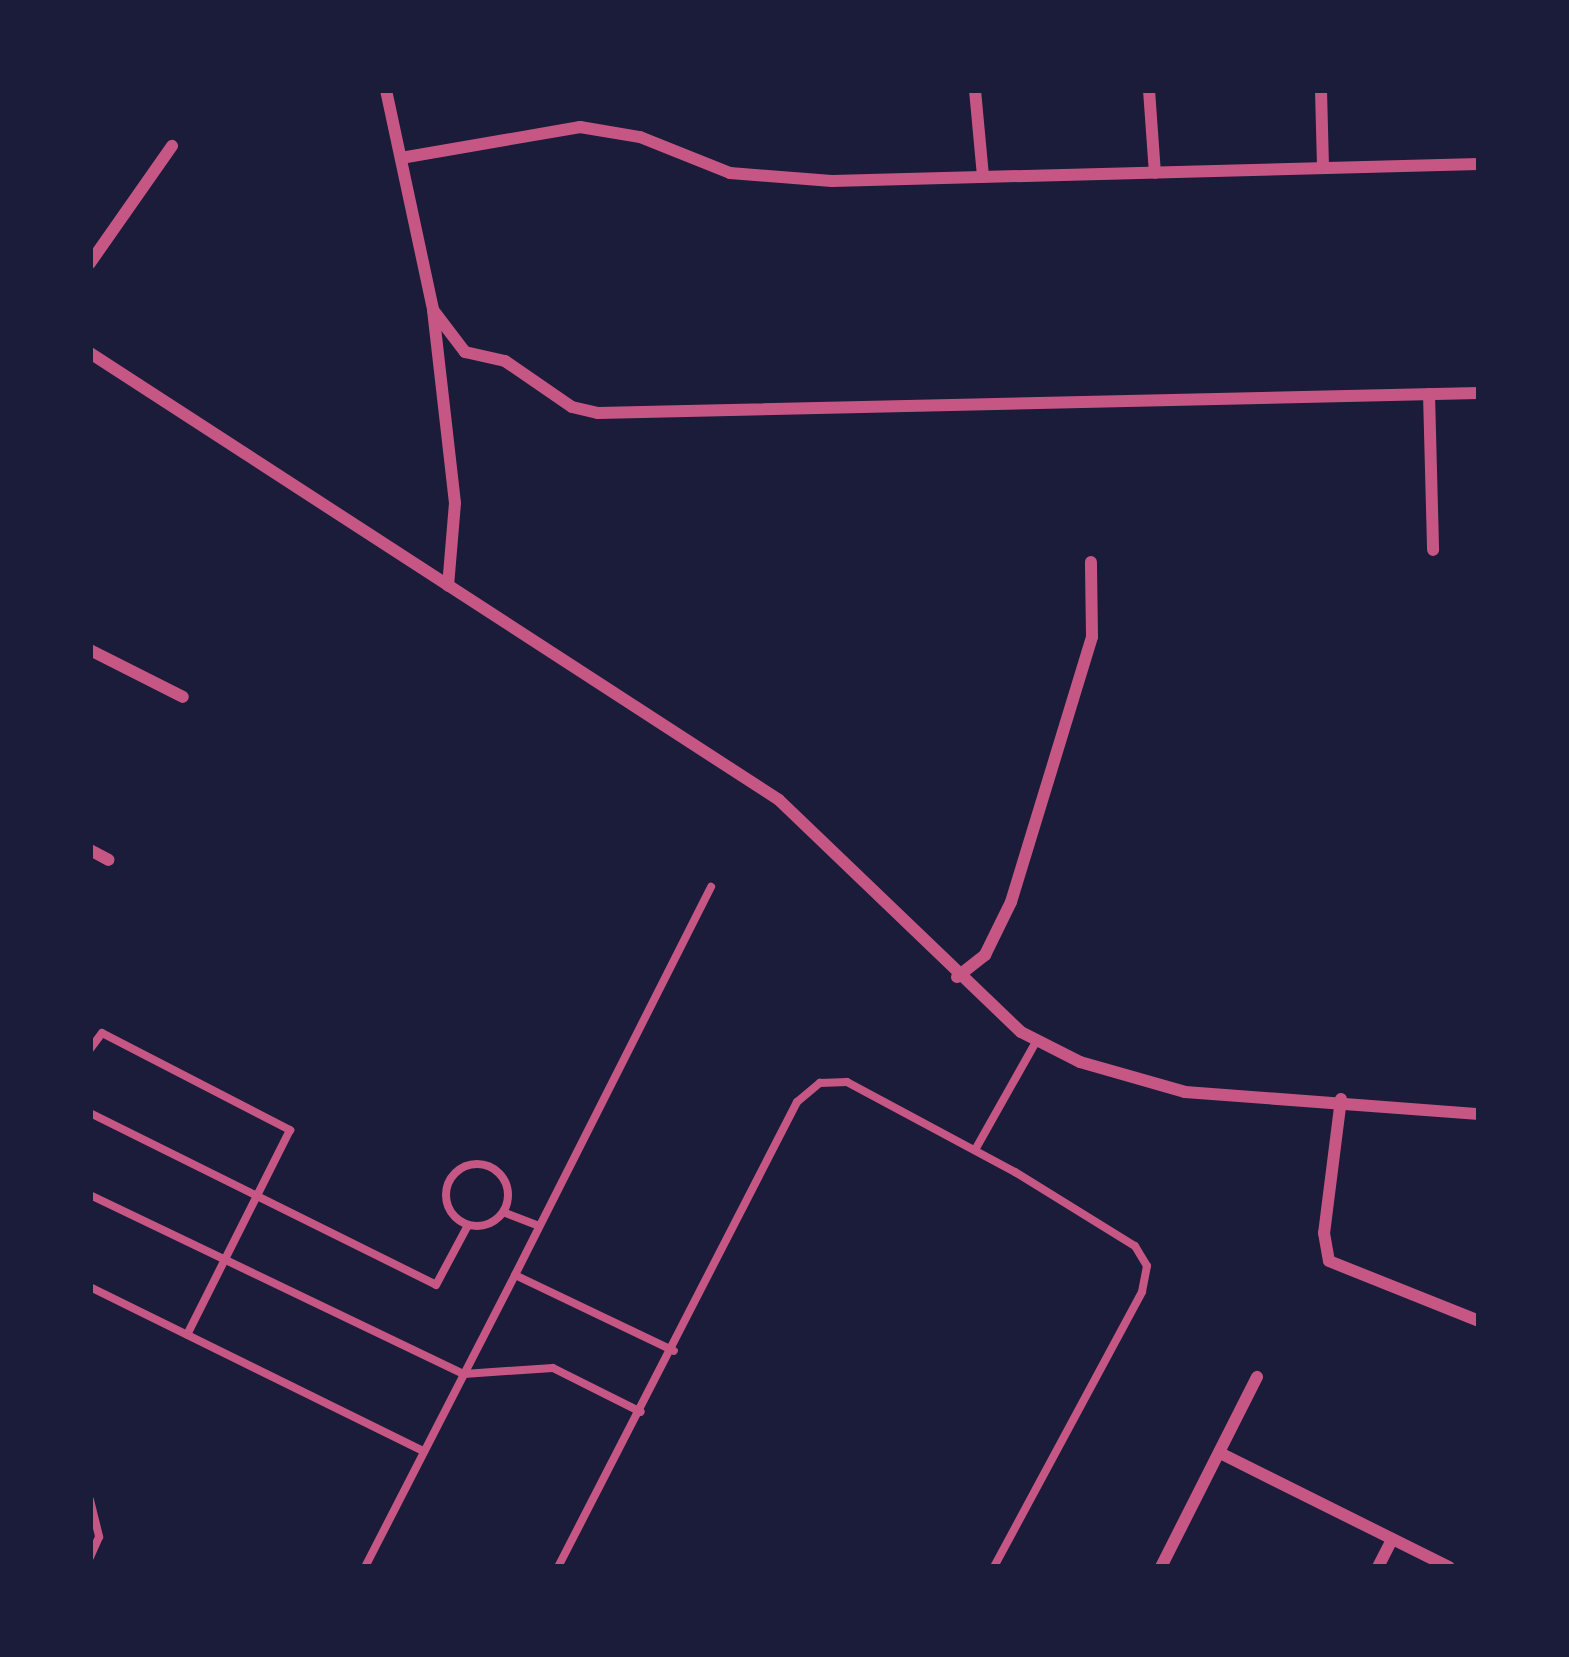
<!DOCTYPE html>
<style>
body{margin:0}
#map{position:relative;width:1569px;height:1657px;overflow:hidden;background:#1b1b3a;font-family:Inter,sans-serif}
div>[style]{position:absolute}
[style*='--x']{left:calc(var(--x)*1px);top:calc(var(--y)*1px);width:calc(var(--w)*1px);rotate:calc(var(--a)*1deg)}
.service>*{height:8px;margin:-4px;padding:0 4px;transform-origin:4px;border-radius:4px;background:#c65784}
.service>.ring{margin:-4px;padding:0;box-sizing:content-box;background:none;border:8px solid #c65784;border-radius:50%}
.minor>*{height:12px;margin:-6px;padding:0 6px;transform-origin:6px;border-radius:6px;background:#c65784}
span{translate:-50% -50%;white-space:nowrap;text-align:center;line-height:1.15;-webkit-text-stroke:9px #1b1b3a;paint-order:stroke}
.frame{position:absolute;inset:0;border:93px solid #1b1b3a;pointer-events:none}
</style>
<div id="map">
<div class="service">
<div style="--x:90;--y:1049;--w:20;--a:-53"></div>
<div style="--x:102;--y:1033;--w:212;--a:27.3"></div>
<div style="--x:290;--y:1130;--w:229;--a:116.7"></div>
<div style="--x:90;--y:1113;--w:386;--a:26.4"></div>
<div style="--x:436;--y:1285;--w:68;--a:-61.9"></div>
<div style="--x:975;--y:1150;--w:126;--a:-60.6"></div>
<div class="ring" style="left:446px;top:1164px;width:54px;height:54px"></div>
<div style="--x:90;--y:1195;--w:415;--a:25.6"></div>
<div style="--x:464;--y:1374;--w:89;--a:-3.9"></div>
<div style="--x:553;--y:1368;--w:98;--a:26.6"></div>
<div style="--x:503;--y:1212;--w:36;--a:21"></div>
<div style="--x:515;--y:1275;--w:435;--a:-63.2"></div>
<div style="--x:90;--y:1287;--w:371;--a:26.2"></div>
<div style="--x:90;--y:1500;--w:38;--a:76"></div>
<div style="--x:99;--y:1537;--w:22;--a:114"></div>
<div style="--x:365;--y:1567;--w:328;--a:-62.8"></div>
<div style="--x:515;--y:1275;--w:176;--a:25.5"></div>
<div style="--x:558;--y:1567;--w:523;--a:-62.8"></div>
<div style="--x:797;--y:1102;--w:30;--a:-40"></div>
<div style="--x:820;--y:1083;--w:27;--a:-2"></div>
<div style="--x:847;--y:1082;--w:191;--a:28.2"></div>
<div style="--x:1015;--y:1172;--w:141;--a:31.7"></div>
<div style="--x:1135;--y:1246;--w:23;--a:59"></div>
<div style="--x:1147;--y:1266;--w:26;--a:101"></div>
<div style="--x:1142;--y:1292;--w:312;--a:118.3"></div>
</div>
<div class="minor">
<div style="--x:386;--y:90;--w:225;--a:77.9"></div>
<div style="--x:433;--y:310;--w:194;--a:83.5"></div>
<div style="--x:455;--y:503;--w:83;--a:94.8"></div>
<div style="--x:975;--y:90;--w:87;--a:84.7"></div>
<div style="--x:1149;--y:90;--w:83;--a:85.9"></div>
<div style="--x:1321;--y:90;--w:78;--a:88.5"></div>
<div style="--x:401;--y:158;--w:182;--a:-9.8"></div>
<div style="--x:580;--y:127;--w:61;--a:9.5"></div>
<div style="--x:640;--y:137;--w:97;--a:21.8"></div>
<div style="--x:730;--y:173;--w:102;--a:4.5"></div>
<div style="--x:832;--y:181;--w:647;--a:-1.51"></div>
<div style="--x:90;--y:263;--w:143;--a:-55"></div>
<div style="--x:433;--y:310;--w:53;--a:52.7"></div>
<div style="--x:465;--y:352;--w:41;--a:12.7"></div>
<div style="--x:505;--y:361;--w:81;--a:34.5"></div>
<div style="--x:572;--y:407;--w:27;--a:13"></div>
<div style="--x:598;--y:413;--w:881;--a:-1.3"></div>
<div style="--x:90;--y:353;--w:821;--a:32.97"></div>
<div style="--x:779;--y:800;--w:335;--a:43.8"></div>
<div style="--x:1021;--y:1032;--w:66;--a:27"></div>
<div style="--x:1080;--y:1062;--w:109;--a:15.9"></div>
<div style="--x:1185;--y:1092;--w:295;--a:4.3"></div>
<div style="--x:1429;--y:394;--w:156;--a:88.5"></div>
<div style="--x:90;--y:650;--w:104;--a:26.8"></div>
<div style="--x:90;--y:850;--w:21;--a:28"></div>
<div style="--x:957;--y:977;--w:36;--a:-38"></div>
<div style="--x:985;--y:955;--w:59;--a:-63.9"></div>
<div style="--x:1011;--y:902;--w:277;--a:-73"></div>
<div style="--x:1092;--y:637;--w:75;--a:-90.8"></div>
<div style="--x:1341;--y:1099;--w:135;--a:97.2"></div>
<div style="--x:1324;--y:1233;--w:28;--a:80"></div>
<div style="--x:1329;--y:1261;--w:162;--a:21.8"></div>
<div style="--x:1220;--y:1453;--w:256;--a:26.5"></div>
<div style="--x:1161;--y:1567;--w:213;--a:-63.2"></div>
<div style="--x:1378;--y:1567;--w:31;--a:-63"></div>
</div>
<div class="frame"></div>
</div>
